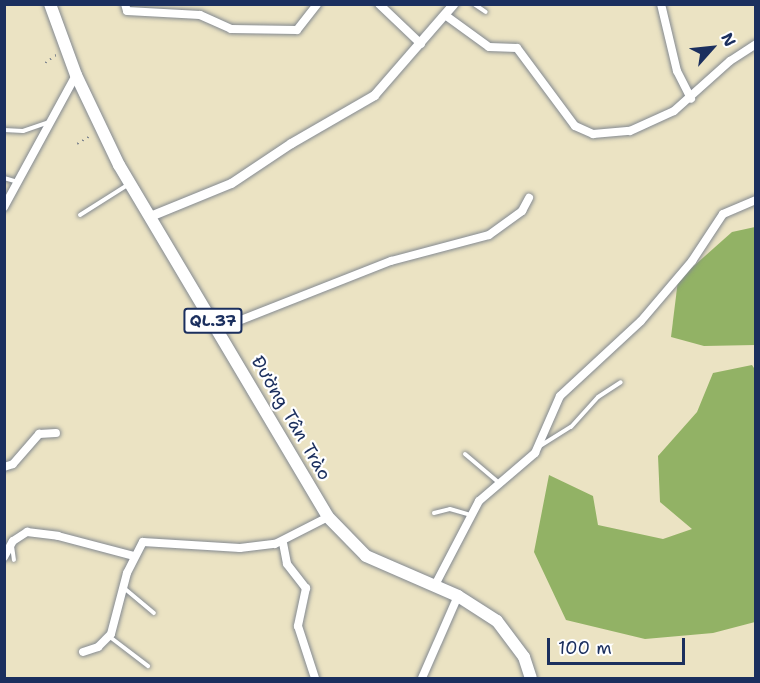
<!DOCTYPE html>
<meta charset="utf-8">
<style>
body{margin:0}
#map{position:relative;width:760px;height:683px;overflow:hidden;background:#ebe3c3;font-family:"Shantell Sans",sans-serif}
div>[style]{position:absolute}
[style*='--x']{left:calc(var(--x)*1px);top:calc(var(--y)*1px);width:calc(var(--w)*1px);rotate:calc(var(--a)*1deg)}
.forest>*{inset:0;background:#92b265}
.path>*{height:1.5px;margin-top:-0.75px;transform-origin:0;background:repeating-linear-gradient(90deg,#838990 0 1.5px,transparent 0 6px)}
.roads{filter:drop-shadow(0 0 2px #838990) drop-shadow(0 0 2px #838990)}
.service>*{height:4px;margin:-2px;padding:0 2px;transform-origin:2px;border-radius:2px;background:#fff}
.minor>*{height:8px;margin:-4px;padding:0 4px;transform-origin:4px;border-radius:4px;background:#fff}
.tertiary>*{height:9px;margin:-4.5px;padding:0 4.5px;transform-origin:4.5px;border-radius:4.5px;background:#fff}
.trunk>*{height:12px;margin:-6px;padding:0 6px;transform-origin:6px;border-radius:6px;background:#fff}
span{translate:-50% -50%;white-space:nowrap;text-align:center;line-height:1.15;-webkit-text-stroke:4.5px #fff;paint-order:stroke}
.shield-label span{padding:2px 4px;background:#fff;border:2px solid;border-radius:4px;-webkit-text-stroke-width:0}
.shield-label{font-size:16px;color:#1b2f5e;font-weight:700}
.street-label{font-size:18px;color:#1b2f5e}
.frame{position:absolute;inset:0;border:6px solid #1b2f5e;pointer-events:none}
.north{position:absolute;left:682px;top:18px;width:60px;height:60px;-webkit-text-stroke:4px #fff;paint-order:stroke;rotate:63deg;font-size:16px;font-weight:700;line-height:24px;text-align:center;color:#1b2f5e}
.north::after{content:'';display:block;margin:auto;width:21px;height:27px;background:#1b2f5e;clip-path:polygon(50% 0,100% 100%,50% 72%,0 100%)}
.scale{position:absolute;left:547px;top:638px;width:138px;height:27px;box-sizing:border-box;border:3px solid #1b2f5e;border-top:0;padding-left:8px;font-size:18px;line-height:21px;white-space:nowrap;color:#1b2f5e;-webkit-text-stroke:4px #fff;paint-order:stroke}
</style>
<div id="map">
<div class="forest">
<div style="clip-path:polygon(755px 227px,755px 345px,704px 346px,671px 337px,678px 280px,732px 232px)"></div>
<div style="clip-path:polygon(752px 365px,756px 371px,755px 622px,713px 633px,645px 639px,566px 620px,534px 552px,549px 475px,593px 496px,598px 525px,663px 539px,692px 529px,660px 502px,658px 456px,697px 412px,713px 373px)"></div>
</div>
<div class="path">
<div style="--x:45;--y:63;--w:14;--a:-36"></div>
<div style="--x:77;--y:144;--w:17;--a:-31"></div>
</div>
<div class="roads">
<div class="service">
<div style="--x:474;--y:4;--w:14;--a:34"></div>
<div style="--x:4;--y:130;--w:19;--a:3"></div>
<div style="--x:23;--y:131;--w:28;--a:-19"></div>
<div style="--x:4;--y:178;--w:15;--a:16"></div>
<div style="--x:80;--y:215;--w:58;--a:-32.3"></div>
<div style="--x:540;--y:446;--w:36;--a:-32"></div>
<div style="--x:571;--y:427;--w:40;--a:-48"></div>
<div style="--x:598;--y:397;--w:27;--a:-33"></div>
<div style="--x:465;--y:454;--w:43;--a:40.3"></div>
<div style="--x:434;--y:513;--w:16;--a:-14"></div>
<div style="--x:450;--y:509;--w:22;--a:16"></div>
<div style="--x:12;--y:546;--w:14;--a:82"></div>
<div style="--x:124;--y:588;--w:39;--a:40"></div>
<div style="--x:110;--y:637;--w:48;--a:37.3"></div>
</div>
<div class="minor">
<div style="--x:125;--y:4;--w:7;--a:74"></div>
<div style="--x:127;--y:11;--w:73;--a:3.1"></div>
<div style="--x:200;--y:15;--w:34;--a:24"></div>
<div style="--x:231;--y:29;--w:66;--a:0.9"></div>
<div style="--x:297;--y:30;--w:33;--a:-52"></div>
<div style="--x:379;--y:4;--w:58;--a:43.6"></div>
<div style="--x:661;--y:4;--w:69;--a:76.6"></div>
<div style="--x:677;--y:71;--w:31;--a:63"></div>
<div style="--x:445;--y:15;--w:54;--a:36"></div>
<div style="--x:489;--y:47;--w:28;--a:2"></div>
<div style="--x:517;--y:48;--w:97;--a:53.4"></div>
<div style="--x:575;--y:126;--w:20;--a:24"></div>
<div style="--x:593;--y:134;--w:37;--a:-5"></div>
<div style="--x:630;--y:131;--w:48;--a:-24.4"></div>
<div style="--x:674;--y:111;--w:75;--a:-41.8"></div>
<div style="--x:730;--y:61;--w:31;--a:-33"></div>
<div style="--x:4;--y:207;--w:150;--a:-61.4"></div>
<div style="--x:218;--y:329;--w:186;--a:-21.5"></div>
<div style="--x:391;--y:261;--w:101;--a:-14.9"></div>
<div style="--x:489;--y:235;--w:41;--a:-36"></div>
<div style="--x:522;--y:211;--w:15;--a:-62"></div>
<div style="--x:4;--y:467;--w:9;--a:-18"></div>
<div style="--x:13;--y:464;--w:40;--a:-49"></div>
<div style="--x:39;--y:434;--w:17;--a:-3"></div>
<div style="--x:283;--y:543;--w:21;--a:79"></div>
<div style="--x:287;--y:564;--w:31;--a:52"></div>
<div style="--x:306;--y:588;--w:39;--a:102"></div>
<div style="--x:298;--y:626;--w:55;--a:71.9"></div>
<div style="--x:4;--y:557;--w:18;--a:-61"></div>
<div style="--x:13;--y:541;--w:17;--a:-33"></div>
<div style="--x:27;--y:532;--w:31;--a:7"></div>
<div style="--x:58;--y:536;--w:79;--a:14.7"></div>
<div style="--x:434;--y:587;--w:97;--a:-62.4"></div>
<div style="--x:479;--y:501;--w:74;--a:-40.6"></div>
<div style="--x:535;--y:453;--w:62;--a:-66.3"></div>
<div style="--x:560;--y:396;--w:110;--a:-42.8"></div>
<div style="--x:641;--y:321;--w:79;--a:-49.6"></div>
<div style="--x:692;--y:261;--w:56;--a:-56.6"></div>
<div style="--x:723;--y:214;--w:36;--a:-23"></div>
<div style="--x:83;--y:652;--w:16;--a:-18"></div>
<div style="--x:98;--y:647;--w:18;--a:-45"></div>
<div style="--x:111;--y:634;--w:63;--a:-75.3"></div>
<div style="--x:127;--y:573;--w:35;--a:-63"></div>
<div style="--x:143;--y:542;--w:97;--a:3.5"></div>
<div style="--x:240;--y:548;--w:35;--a:-7"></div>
<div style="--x:275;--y:544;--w:59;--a:-27"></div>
<div style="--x:422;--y:678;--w:90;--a:-66.3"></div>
</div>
<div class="tertiary">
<div style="--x:150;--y:216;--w:87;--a:-22.2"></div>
<div style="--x:231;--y:183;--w:72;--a:-33.7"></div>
<div style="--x:291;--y:143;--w:96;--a:-30"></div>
<div style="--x:374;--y:95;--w:121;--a:-49"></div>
</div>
<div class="trunk">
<div style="--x:50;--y:4;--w:76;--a:69.9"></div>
<div style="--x:76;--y:75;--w:100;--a:64.5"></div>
<div style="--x:119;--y:165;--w:409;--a:59.3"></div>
<div style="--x:328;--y:517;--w:54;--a:45.7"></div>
<div style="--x:366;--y:556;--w:100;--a:23.5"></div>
<div style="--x:458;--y:596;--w:46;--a:32.7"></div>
<div style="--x:497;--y:621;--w:45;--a:53.1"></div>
<div style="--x:524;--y:657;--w:22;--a:72"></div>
</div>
</div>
<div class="shield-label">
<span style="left:213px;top:321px">QL.37</span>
</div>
<div class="street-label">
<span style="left:291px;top:418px;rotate:60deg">Đường Tân Trào</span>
</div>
<div class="frame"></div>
<div class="north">N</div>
<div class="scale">100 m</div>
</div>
